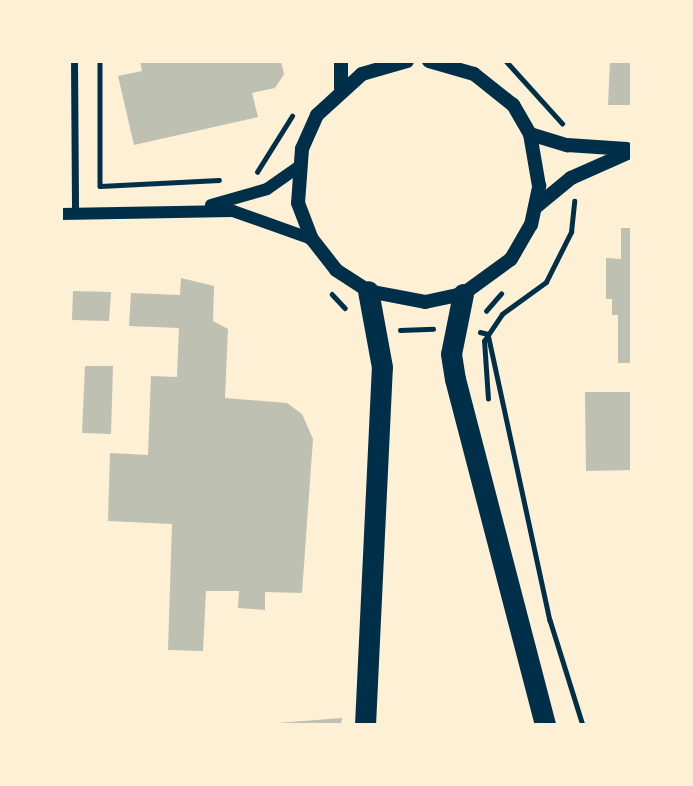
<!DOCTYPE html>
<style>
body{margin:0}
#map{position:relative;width:693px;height:786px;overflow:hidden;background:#fdf0d5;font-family:Cabin,sans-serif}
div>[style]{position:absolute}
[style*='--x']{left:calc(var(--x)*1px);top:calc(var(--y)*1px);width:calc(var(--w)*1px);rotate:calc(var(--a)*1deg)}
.building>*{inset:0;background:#bec0b2}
.path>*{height:4.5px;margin:-2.25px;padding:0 2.25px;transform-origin:2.25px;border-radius:2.25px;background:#003049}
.minor>*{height:7px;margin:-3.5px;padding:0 3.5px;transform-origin:3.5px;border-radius:3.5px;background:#003049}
.tertiary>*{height:12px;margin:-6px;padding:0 6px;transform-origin:6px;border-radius:6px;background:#003049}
.secondary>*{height:14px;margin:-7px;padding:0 7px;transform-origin:7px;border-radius:7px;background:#003049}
.motorway>*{height:21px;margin:-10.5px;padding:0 10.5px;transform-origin:10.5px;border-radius:10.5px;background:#003049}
span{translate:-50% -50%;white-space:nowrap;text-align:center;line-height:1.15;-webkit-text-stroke:7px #fdf0d5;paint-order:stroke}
.frame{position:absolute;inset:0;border:63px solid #fdf0d5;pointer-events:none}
</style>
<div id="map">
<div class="building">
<div style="clip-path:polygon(140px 61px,281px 61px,284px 74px,275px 88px,252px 93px,258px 117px,134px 145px,118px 76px,142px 71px)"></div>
<div style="clip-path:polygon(610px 61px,632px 61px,632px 105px,608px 105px)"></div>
<div style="clip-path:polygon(621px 228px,632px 228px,632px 363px,618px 363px,618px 315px,612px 315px,612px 299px,606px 299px,606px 258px,621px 259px)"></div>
<div style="clip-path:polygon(181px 278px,214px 286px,213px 321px,228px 329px,225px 398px,287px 403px,302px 414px,313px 439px,302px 593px,265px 592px,265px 610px,238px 608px,239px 591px,206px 591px,203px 651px,168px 650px,172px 524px,108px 521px,110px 453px,148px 455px,151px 376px,177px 377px,179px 328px,129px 326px,131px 293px,180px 295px)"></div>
<div style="clip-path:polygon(73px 291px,111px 292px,109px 321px,72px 320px)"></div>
<div style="clip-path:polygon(85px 366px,113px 366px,111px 434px,82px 433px)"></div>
<div style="clip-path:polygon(585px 392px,632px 392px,632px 470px,586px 471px)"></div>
<div style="clip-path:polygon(342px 718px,341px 725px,278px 725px,278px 723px)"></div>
</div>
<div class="path">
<div style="--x:100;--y:61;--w:125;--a:90"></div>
<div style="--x:100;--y:186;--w:119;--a:-2.9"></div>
<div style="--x:506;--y:61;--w:84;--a:47.9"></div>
<div style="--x:257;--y:172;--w:66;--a:-58"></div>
<div style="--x:332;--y:294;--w:19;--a:47"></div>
<div style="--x:486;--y:311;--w:23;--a:-49"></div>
<div style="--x:400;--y:330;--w:33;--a:-2"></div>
<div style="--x:480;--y:332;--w:8;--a:14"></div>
<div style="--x:488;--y:334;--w:293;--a:77.8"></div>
<div style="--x:550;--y:620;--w:110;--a:72.6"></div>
<div style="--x:488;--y:399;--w:58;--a:-93.9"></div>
<div style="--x:484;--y:341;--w:32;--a:-56"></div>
<div style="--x:502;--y:314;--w:54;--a:-36"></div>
<div style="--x:546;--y:282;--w:56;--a:-63.4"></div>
<div style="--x:571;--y:232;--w:31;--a:-84"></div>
</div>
<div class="minor">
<div style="--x:74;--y:61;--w:152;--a:89.6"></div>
</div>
<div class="tertiary">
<div style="--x:211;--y:205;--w:58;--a:-15.9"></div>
<div style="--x:267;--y:189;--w:38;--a:-35"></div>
<div style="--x:61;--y:214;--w:172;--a:-1"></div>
<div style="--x:233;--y:211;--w:84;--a:19.5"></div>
</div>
<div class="secondary">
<div style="--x:341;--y:61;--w:27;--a:90"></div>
<div style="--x:407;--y:61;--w:47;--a:163.9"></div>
<div style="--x:362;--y:74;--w:61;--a:137.7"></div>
<div style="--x:317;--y:115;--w:37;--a:114"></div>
<div style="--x:302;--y:149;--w:54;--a:94.2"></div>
<div style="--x:298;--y:203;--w:39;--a:69"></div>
<div style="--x:312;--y:239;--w:39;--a:52"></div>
<div style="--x:336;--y:270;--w:38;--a:33"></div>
<div style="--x:368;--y:291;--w:58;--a:10.9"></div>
<div style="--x:425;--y:302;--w:39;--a:-12"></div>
<div style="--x:463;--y:294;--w:59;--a:-36.1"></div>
<div style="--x:511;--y:259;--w:39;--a:-60"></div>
<div style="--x:531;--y:225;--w:40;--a:-78"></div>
<div style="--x:539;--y:186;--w:53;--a:-99.8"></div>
<div style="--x:530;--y:134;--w:34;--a:-120"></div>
<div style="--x:513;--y:105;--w:50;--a:-141.5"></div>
<div style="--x:474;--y:74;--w:47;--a:-163.9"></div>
<div style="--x:530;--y:134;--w:39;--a:17"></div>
<div style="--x:567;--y:145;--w:60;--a:3.8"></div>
<div style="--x:537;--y:206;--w:44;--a:-39.5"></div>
<div style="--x:571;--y:178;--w:67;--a:-23.9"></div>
</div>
<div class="motorway">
<div style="--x:463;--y:294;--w:61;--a:101.3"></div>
<div style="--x:451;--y:354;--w:25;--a:81"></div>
<div style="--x:455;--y:379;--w:358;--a:75.4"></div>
<div style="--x:365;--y:725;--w:358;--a:-87.3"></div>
<div style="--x:382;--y:367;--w:77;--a:-100.4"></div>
</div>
<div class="frame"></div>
</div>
